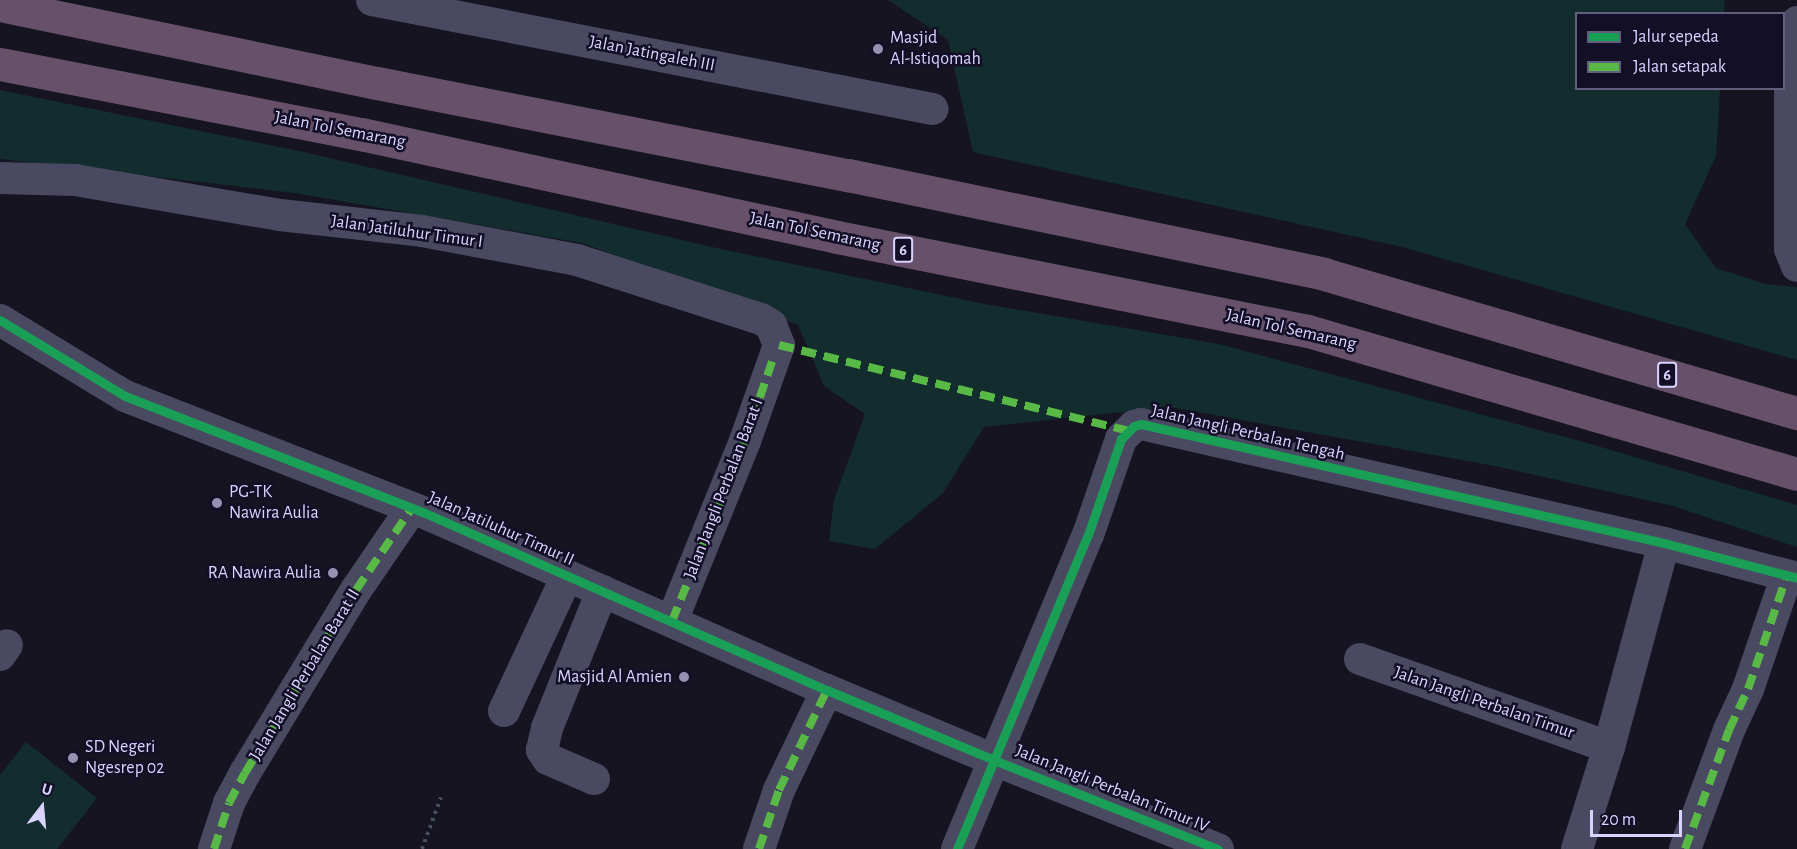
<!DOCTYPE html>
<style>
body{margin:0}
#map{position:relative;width:1797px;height:849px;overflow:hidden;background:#161421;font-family:"Alegreya Sans",sans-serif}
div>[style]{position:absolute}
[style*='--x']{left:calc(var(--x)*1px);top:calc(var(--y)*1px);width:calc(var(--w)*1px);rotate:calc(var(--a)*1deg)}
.green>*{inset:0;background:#132c2d}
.path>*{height:4px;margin-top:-2px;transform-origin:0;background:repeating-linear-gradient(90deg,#44505f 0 3px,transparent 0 7.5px)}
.street>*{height:32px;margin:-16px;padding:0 16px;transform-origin:16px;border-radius:16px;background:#4a4962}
.highway>*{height:33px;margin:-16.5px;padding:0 16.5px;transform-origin:16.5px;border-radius:16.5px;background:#67516a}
.quiet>*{height:8px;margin-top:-4px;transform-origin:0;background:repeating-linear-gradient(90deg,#58b947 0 15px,transparent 0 23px)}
.cycleway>*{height:9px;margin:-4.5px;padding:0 4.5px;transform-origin:4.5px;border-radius:4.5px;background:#1a9f57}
.dots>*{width:16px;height:16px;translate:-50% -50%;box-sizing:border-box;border:3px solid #130f26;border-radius:50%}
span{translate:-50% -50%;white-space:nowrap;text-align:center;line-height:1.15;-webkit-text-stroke:5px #130f26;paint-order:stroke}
.shield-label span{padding:2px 4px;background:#130f26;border:2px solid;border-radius:4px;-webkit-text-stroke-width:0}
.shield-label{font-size:16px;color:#d9d4ff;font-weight:700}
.poi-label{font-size:18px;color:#d9d4ff}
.left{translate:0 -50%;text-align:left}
.right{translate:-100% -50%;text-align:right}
.street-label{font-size:18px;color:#d9d4ff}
.legend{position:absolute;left:1575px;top:12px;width:210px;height:78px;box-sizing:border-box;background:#130f26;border:2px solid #625e7d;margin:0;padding:8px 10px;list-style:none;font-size:18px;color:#d9d4ff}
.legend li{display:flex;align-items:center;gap:12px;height:30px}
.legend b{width:30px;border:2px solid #625e7d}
.north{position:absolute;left:12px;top:777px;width:60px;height:60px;-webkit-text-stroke:4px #130f26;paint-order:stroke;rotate:16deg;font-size:16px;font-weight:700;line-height:24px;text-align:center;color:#d9d4ff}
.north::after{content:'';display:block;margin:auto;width:21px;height:27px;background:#d9d4ff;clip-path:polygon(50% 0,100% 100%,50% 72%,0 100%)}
.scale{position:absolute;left:1590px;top:810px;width:92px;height:27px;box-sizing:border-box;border:3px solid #d9d4ff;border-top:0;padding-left:8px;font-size:18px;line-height:21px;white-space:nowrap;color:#d9d4ff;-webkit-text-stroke:4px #130f26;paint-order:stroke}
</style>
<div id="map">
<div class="green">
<div style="clip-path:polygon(888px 0,1725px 0,1724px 13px,1576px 14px,1576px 88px,1720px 89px,1716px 156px,1685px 224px,1716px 268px,1765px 284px,1797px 287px,1797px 360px,1402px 247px,973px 152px,948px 40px)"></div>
<div style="clip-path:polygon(0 90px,299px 151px,721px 249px,985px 304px,1219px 344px,1584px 442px,1797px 505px,1797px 547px,1673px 506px,1495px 466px,1170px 407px,984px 427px,943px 493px,875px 549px,829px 541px,834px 500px,865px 414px,824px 386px,798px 325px,582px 243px,295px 193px,0 159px)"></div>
<div style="clip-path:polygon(26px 742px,97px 798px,57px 849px,0 849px,0 775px)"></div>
</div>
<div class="path">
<div style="--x:422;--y:849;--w:55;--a:-69.9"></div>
</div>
<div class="street">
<div style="--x:372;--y:0;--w:571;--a:11"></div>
<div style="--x:1797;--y:22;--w:57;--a:97"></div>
<div style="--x:1790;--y:79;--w:170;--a:90"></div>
<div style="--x:1790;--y:249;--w:18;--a:68"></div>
<div style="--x:0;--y:178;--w:75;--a:1.5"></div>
<div style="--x:75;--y:180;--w:208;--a:9.7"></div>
<div style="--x:280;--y:215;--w:143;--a:6.4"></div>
<div style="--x:422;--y:231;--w:158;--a:10.6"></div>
<div style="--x:577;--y:260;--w:193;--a:17.8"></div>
<div style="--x:761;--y:319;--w:12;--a:31"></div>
<div style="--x:771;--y:325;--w:22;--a:68"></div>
<div style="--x:779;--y:345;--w:102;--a:109.5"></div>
<div style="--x:745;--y:441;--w:194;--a:112.1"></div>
<div style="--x:0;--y:320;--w:146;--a:31.3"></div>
<div style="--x:125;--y:396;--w:322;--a:21.3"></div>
<div style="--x:425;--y:513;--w:439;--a:23.8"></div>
<div style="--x:827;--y:690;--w:181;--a:22.7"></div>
<div style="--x:994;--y:760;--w:241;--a:21.7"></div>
<div style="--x:0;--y:655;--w:12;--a:-55"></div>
<div style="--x:1360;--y:659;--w:264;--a:19.5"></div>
<div style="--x:504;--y:711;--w:149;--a:-65"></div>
<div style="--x:594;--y:779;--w:50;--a:-156.5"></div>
<div style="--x:548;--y:759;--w:11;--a:-124"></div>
<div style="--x:542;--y:750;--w:23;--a:-77"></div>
<div style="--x:547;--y:728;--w:148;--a:-68.1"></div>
<div style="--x:214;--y:849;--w:48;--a:-71.9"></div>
<div style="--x:229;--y:803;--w:34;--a:-62"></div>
<div style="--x:245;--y:773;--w:214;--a:-58.8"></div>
<div style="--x:356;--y:590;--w:99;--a:-55.7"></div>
<div style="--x:759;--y:849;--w:62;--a:-71.3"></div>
<div style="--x:779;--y:790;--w:111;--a:-64.4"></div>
<div style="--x:957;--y:849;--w:340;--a:-67.4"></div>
<div style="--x:1088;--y:535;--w:102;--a:-71"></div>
<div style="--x:1121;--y:439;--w:18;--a:-45"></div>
<div style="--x:1134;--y:426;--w:7;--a:-16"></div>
<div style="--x:1141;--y:424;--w:536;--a:12.82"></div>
<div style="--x:1664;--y:543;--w:138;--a:14.7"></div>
<div style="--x:1577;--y:849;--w:107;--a:-72.6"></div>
<div style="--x:1609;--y:747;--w:211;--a:-74.9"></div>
<div style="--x:1685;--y:849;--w:127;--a:-69.7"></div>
<div style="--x:1729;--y:730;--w:45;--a:-65.1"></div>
<div style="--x:1748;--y:689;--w:120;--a:-71.1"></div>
</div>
<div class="highway">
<div style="--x:0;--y:5;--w:385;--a:11.7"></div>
<div style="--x:377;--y:83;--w:480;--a:11.1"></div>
<div style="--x:848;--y:175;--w:486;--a:11.7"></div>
<div style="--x:1324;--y:274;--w:493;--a:16.4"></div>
<div style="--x:0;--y:64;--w:368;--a:11"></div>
<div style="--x:361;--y:134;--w:487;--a:12.2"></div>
<div style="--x:837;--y:237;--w:480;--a:11.3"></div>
<div style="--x:1308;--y:331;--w:509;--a:16.3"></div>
</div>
<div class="quiet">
<div style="--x:779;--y:345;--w:359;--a:13.8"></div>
<div style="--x:672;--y:621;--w:194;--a:-67.9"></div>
<div style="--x:745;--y:441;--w:90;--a:-71.2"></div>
<div style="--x:214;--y:849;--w:48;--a:-71.9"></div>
<div style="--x:229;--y:803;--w:34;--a:-62"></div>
<div style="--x:245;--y:773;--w:214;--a:-58.8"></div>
<div style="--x:356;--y:590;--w:99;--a:-55.7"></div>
<div style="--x:759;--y:849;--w:62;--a:-71.3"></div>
<div style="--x:779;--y:790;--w:111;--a:-64.4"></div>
<div style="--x:1685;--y:849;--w:127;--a:-69.7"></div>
<div style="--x:1729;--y:730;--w:45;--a:-65.1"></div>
<div style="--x:1748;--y:689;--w:120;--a:-71.1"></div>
</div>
<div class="cycleway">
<div style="--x:0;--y:320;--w:146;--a:31.3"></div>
<div style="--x:125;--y:396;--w:322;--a:21.3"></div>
<div style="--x:425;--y:513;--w:439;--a:23.8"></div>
<div style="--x:827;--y:690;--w:181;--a:22.7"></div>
<div style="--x:994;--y:760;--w:241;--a:21.7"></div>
<div style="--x:957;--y:849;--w:340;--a:-67.4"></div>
<div style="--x:1088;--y:535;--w:102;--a:-71"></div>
<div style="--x:1121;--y:439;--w:18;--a:-45"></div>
<div style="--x:1134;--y:426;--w:7;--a:-16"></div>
<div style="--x:1141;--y:424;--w:536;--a:12.82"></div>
<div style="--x:1664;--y:543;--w:138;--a:14.7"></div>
</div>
<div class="dots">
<div style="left:878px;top:49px;background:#9591b1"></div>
<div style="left:217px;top:503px;background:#9591b1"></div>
<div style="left:333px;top:573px;background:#9591b1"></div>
<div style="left:684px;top:677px;background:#9591b1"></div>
<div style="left:73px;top:758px;background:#9591b1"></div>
</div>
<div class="shield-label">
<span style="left:903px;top:250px">6</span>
<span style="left:1667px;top:375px">6</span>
</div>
<div class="poi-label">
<span class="left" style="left:890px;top:49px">Masjid<br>Al-Istiqomah</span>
<span class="left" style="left:229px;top:503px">PG-TK<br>Nawira Aulia</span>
<span class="right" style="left:321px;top:573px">RA Nawira Aulia</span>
<span class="right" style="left:672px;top:677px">Masjid Al Amien</span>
<span class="left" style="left:85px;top:758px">SD Negeri<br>Ngesrep 02</span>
</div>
<div class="street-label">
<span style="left:652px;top:54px;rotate:11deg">Jalan Jatingaleh III</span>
<span style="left:340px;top:130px;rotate:11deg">Jalan Tol Semarang</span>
<span style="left:407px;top:232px;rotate:8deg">Jalan Jatiluhur Timur I</span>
<span style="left:815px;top:232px;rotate:12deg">Jalan Tol Semarang</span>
<span style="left:1291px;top:330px;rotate:13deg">Jalan Tol Semarang</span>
<span style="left:1248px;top:433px;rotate:13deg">Jalan Jangli Perbalan Tengah</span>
<span style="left:724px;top:489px;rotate:-69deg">Jalan Jangli Perbalan Barat I</span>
<span style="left:501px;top:529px;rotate:24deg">Jalan Jatiluhur Timur II</span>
<span style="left:305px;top:675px;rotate:-59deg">Jalan Jangli Perbalan Barat II</span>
<span style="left:1484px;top:703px;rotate:19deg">Jalan Jangli Perbalan Timur</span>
<span style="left:1112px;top:789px;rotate:22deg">Jalan Jangli Perbalan Timur IV</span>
</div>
<ul class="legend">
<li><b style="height:8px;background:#1a9f57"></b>Jalur sepeda</li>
<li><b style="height:8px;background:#58b947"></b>Jalan setapak</li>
</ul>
<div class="north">U</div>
<div class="scale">20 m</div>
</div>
